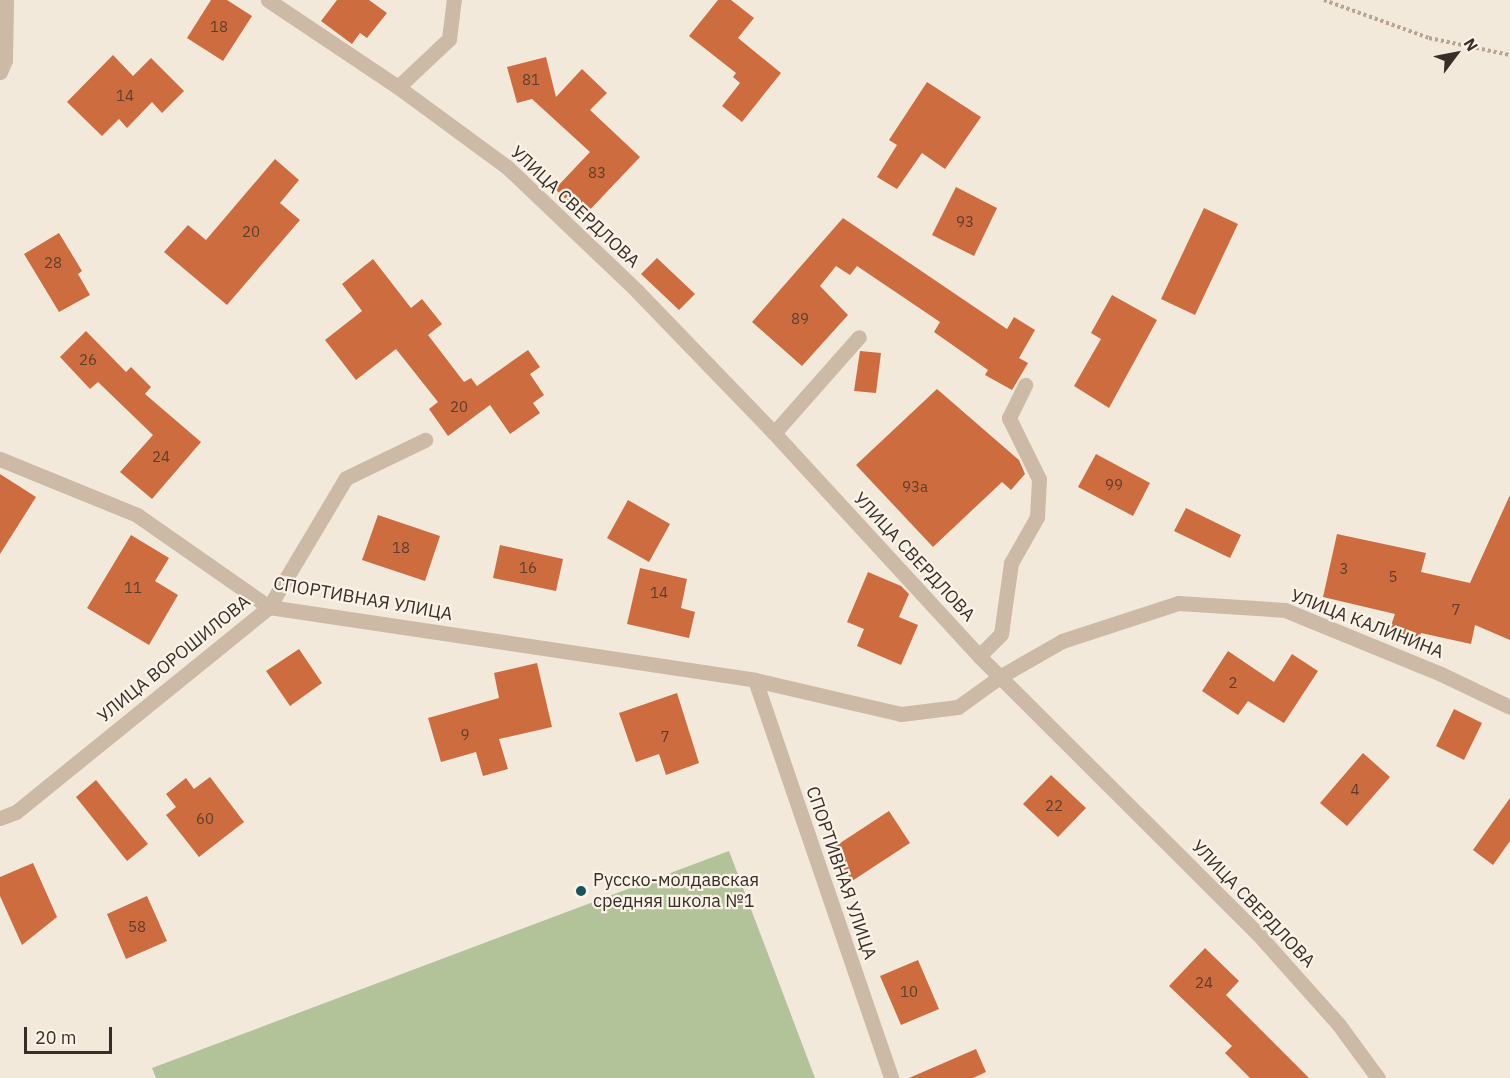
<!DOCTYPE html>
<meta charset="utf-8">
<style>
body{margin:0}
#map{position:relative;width:1510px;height:1078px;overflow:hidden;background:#f3e9db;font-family:"IBM Plex Sans",sans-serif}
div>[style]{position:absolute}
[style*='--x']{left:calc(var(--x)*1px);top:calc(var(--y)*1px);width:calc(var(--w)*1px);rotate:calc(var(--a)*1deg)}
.green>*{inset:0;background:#b2c39a}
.building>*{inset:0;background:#cd6c3f}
.path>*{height:4px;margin-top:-2px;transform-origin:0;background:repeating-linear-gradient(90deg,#b8a490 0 3px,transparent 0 6px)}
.minor>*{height:15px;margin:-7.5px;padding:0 7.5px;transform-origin:7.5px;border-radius:7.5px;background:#ccbaa6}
.dots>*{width:16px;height:16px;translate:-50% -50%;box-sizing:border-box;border:3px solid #fbf3e8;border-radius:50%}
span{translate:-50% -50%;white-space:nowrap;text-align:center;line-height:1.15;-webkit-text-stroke:4.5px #fbf3e8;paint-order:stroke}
.number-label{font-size:15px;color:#5d3e2d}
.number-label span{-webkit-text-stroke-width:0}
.street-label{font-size:18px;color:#382e27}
.poi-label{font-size:18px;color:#382e27}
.left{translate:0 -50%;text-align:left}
.north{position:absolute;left:1426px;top:24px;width:60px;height:60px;-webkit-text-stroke:4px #fbf3e8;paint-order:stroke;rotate:58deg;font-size:16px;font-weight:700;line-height:24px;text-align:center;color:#382e27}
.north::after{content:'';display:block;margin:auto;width:21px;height:27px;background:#382e27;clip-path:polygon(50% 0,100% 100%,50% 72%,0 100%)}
.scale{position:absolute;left:24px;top:1027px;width:88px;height:27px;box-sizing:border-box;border:3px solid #382e27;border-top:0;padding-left:8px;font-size:18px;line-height:21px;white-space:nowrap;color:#382e27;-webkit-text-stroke:4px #fbf3e8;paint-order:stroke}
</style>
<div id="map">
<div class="green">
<div style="clip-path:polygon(729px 851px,815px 1078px,156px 1078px,152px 1068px)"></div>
</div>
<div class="building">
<div style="clip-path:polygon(211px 0,227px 0,252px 16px,223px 61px,187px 38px)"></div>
<div style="clip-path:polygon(337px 0,369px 0,387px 13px,367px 38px,360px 33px,352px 44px,321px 21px)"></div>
<div style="clip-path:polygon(718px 0,731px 0,754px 18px,738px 38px,781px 73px,742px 122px,722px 106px,740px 83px,733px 77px,736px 73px,689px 36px)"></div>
<div style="clip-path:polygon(113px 55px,133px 76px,151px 58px,184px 91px,162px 113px,152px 102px,127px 128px,119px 119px,102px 136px,67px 102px)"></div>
<div style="clip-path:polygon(546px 57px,556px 97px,582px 69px,607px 93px,590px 110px,640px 157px,584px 216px,555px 189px,590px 152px,532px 99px,517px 103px,507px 67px)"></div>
<div style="clip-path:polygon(927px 82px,981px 117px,945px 169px,922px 153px,897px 189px,877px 177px,897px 145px,889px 140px)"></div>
<div style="clip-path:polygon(275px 159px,299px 180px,280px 203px,300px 220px,227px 305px,164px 252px,188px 225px,206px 240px)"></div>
<div style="clip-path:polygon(956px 187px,997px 208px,974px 256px,932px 235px)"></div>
<div style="clip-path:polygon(1204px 208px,1238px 224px,1195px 315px,1161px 299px)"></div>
<div style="clip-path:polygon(843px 218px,1007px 329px,1014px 317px,1035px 330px,1019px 358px,1028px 363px,1012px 390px,985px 375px,988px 370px,934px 332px,940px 322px,857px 266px,850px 275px,836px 266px,820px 286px,848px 315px,802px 366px,752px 322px)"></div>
<div style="clip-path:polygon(59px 233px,82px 271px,78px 274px,90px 295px,59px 312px,24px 254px)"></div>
<div style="clip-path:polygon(657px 258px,695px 294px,679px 310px,641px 274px)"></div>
<div style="clip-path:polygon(373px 259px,411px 308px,422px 299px,442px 324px,428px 335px,464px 382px,471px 378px,477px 386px,528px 350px,540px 367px,530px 374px,544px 395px,533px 403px,540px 413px,510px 434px,490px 405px,448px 436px,429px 409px,438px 402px,396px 349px,356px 380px,325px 340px,362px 311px,342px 284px)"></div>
<div style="clip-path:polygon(1112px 295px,1157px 320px,1109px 408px,1074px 386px,1101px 339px,1091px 333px)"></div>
<div style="clip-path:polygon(86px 331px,126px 372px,131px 367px,151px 387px,145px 394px,201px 442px,152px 499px,120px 472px,153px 435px,98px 382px,90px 389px,60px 357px)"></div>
<div style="clip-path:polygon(860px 351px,881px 353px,876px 393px,854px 391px)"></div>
<div style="clip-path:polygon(937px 389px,1019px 460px,1025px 474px,1011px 490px,1002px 482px,933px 547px,856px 465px)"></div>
<div style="clip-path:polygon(1096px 454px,1150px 483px,1133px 516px,1078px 487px)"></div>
<div style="clip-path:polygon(0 474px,36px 497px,0 554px)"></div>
<div style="clip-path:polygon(1510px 495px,1510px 640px,1475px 625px,1471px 644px,1421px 633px,1416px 645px,1388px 634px,1395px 614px,1323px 597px,1337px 534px,1426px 553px,1421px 572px,1470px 583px)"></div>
<div style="clip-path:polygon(628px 500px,670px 524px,649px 562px,607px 538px)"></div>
<div style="clip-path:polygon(1186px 508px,1241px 535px,1230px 558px,1174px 531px)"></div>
<div style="clip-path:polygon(378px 515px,440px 536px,425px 581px,362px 560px)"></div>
<div style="clip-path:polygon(131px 535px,169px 558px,155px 581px,178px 595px,149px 645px,87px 608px)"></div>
<div style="clip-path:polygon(500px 545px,563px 559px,556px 591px,493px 578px)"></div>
<div style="clip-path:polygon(640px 568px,687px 579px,681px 608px,695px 612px,689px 638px,627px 624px)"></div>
<div style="clip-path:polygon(868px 572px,901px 586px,909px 594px,899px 617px,918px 625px,901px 665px,857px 646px,864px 629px,847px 622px)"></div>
<div style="clip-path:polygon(299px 649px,322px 683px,290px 706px,266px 671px)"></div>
<div style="clip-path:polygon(1228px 651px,1274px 682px,1292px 654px,1318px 671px,1284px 723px,1248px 701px,1238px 715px,1202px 691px)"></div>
<div style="clip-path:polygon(537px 663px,552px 727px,499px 739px,508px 769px,483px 776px,476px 752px,441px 762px,428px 718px,499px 698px,494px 673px)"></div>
<div style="clip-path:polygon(677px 693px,699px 763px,666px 775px,659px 754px,636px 762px,619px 713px)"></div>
<div style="clip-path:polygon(1454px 709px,1482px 723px,1464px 760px,1436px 746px)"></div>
<div style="clip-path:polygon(1363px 753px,1390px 777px,1347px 826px,1320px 803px)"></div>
<div style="clip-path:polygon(1051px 775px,1086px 808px,1058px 837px,1023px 804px)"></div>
<div style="clip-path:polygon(210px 777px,244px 822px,199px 857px,166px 815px,176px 807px,166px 794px,186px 778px,194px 789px)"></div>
<div style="clip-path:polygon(96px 780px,148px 844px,127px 861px,76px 797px)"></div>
<div style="clip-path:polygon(1510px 798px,1510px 841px,1493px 865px,1473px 850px)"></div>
<div style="clip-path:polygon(889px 811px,910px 843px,852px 881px,831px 849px)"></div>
<div style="clip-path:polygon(33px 863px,57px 917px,22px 945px,0 896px,0 877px)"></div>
<div style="clip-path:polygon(147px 896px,167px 941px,126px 959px,107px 914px)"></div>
<div style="clip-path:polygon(1205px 948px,1239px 981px,1226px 995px,1309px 1078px,1250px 1078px,1225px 1053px,1232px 1046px,1169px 986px)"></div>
<div style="clip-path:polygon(918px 960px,939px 1009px,901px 1025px,880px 976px)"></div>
<div style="clip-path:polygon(976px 1049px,986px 1072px,973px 1078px,909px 1078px)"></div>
</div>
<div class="path">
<div style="--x:1324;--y:0;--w:112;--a:19.9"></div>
<div style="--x:1429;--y:38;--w:83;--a:11.9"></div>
</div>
<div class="minor">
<div style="--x:268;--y:0;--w:156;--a:33.8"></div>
<div style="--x:398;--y:87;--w:135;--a:36.3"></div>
<div style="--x:507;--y:167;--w:180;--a:43.6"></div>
<div style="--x:637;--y:291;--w:197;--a:46"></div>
<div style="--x:774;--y:433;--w:303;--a:47.4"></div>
<div style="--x:979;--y:656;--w:394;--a:44.9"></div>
<div style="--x:1258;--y:934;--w:122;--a:48.3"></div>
<div style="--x:1339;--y:1025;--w:66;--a:53.7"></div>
<div style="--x:0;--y:72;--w:13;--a:-67"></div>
<div style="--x:5;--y:60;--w:60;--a:-89"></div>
<div style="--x:398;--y:87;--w:70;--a:-43.3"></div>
<div style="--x:449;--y:39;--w:39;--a:-83"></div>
<div style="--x:774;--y:433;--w:128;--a:-48.5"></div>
<div style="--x:0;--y:459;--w:148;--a:22.2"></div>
<div style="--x:137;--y:515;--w:161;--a:34.9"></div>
<div style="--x:269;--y:607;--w:491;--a:8.5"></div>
<div style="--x:755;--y:680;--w:150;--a:13.1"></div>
<div style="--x:901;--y:714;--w:57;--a:-7"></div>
<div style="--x:958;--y:707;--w:53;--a:-35.8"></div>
<div style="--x:1001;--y:676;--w:70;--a:-29.8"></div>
<div style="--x:1062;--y:641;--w:122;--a:-18.1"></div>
<div style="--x:1178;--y:603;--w:107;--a:3.7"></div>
<div style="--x:1285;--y:610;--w:169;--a:22.3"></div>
<div style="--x:1441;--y:674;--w:76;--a:25.6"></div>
<div style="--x:979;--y:656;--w:31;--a:-45"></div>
<div style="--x:1001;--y:634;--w:72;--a:-82"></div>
<div style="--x:1011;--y:563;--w:53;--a:-60.5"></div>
<div style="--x:1037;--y:517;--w:38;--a:-87"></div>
<div style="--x:1039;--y:479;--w:68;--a:-116.2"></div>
<div style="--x:1009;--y:418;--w:37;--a:-64"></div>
<div style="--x:755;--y:680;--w:421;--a:71.1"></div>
<div style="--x:0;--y:818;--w:17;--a:-21"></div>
<div style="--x:16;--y:812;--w:326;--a:-39"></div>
<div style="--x:269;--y:607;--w:150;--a:-59.2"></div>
<div style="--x:346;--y:478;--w:88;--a:-25.7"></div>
</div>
<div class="dots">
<div style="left:581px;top:891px;background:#1a535c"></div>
</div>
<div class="number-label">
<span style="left:219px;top:27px">18</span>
<span style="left:531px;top:80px">81</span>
<span style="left:125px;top:96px">14</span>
<span style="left:597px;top:173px">83</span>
<span style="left:965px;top:222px">93</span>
<span style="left:251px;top:232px">20</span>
<span style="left:53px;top:263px">28</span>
<span style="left:800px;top:319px">89</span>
<span style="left:88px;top:360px">26</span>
<span style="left:459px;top:407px">20</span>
<span style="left:161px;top:457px">24</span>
<span style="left:1114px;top:485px">99</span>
<span style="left:915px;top:487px">93а</span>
<span style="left:401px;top:548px">18</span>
<span style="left:528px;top:568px">16</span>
<span style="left:1344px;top:569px">3</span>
<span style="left:1393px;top:577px">5</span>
<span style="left:133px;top:588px">11</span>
<span style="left:659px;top:593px">14</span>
<span style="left:1456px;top:610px">7</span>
<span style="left:1233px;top:683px">2</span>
<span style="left:465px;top:735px">9</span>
<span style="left:665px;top:737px">7</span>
<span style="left:1355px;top:790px">4</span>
<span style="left:1054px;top:806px">22</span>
<span style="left:205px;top:819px">60</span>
<span style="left:137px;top:927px">58</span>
<span style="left:1204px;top:983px">24</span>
<span style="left:909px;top:992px">10</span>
</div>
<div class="street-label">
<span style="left:575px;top:207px;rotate:43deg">УЛИЦА СВЕРДЛОВА</span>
<span style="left:914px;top:557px;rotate:47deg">УЛИЦА СВЕРДЛОВА</span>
<span style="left:363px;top:599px;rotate:10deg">СПОРТИВНАЯ УЛИЦА</span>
<span style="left:1367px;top:624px;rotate:21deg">УЛИЦА КАЛИНИНА</span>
<span style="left:174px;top:659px;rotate:-39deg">УЛИЦА ВОРОШИЛОВА</span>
<span style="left:841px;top:873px;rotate:71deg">СПОРТИВНАЯ УЛИЦА</span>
<span style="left:1253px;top:904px;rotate:46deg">УЛИЦА СВЕРДЛОВА</span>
</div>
<div class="poi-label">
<span class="left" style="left:593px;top:891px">Русско-молдавская<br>средняя школа №1</span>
</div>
<div class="north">N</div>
<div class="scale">20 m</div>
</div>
